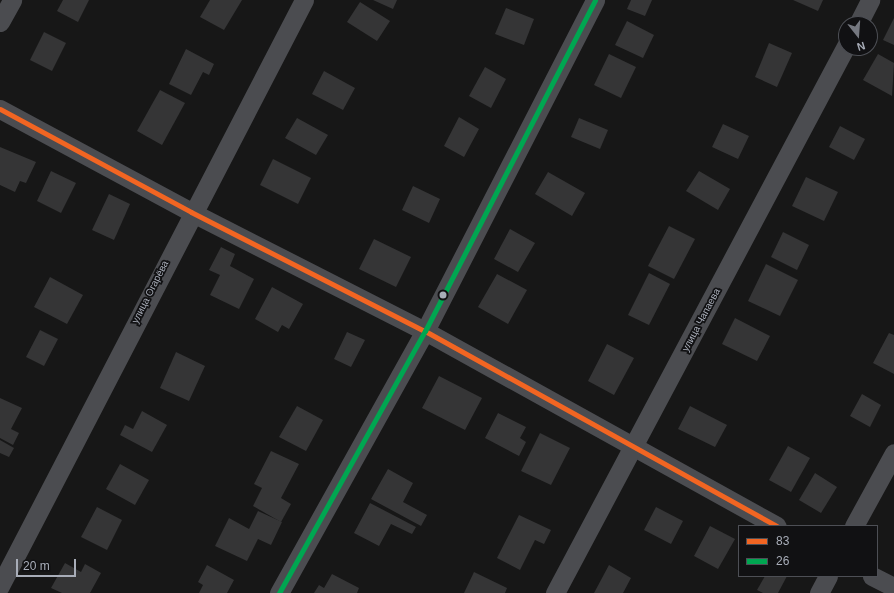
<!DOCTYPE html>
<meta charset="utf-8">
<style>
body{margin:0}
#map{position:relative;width:894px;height:593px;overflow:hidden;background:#171717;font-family:Helvetica,sans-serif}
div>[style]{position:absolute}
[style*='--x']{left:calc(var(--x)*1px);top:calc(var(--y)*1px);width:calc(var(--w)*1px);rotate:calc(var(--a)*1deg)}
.building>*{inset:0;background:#353536}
.street>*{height:19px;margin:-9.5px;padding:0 9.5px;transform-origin:9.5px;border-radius:9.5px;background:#4b4c50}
.bus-1>*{height:5px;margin:-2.5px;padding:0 2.5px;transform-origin:2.5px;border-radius:2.5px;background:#f26522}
.bus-2>*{height:5px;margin:-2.5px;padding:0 2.5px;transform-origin:2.5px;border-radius:2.5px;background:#00a651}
.dots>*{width:11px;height:11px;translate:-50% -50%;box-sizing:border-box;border:2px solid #111113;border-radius:50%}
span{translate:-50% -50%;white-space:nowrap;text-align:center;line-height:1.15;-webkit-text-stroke:3.5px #111113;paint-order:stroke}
.street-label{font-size:10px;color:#a8adb8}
.legend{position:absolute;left:738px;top:525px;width:140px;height:52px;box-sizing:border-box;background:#111113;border:1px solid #4d4f55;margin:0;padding:5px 7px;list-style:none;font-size:12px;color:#a8adb8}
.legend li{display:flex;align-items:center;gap:8px;height:20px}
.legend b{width:20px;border:1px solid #4d4f55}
.north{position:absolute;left:838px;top:16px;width:40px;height:40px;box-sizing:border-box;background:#111113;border:1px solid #4d4f55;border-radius:50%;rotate:163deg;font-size:11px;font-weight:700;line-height:16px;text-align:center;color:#a8adb8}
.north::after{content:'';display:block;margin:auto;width:14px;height:18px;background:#757880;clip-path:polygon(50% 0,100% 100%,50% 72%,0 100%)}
.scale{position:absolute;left:16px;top:559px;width:60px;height:18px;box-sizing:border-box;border:2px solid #a8adb8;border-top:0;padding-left:5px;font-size:12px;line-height:14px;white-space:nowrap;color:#a8adb8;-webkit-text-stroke:3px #111113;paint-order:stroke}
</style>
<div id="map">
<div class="building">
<div style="clip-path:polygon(63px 0,89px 0,78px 22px,57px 11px)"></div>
<div style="clip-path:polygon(210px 0,242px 0,224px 30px,200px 17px)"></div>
<div style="clip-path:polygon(373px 0,397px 0,393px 9px)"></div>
<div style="clip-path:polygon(631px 0,652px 0,645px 16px,627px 9px)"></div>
<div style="clip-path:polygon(793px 0,823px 0,818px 11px)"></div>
<div style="clip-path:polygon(360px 2px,390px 21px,377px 41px,347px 22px)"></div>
<div style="clip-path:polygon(506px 8px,534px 19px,524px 45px,495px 34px)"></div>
<div style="clip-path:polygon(894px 18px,894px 45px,883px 40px)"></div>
<div style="clip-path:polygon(627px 21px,654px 35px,643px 58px,615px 45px)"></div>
<div style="clip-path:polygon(44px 32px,66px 43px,52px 71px,30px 60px)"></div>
<div style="clip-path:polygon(769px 43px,792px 53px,777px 87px,755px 77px)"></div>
<div style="clip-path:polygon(186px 49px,214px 64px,209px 75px,203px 72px,191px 95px,169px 84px)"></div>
<div style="clip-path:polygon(609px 54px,636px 67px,621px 98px,594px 85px)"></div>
<div style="clip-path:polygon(878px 54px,894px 63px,892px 96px,863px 80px)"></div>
<div style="clip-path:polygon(485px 67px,506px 79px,491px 108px,469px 96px)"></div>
<div style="clip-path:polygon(324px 71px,355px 88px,343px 110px,312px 94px)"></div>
<div style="clip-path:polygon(160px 90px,185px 103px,162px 145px,137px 131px)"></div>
<div style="clip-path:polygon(459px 117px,479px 129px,464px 157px,444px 146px)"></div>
<div style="clip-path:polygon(297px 118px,328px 135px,316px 155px,285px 138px)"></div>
<div style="clip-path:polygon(579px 118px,608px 130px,600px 149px,571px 137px)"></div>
<div style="clip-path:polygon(723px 124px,749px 136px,738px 159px,712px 147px)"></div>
<div style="clip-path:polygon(840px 126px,865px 139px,854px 160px,829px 147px)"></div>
<div style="clip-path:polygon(0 147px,36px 162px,26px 183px,20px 181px,15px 192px,0 185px)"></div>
<div style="clip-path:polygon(273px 159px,311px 178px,298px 204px,260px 185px)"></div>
<div style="clip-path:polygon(51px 171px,76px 183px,61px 213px,37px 201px)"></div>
<div style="clip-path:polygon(699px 171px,730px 189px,718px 210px,686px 191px)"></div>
<div style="clip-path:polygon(548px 172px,585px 193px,572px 216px,535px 194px)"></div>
<div style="clip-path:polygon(806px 177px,838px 192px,824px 221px,792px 206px)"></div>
<div style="clip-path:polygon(413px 186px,440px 199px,429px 223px,402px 210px)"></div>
<div style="clip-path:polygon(109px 194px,130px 204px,114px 240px,92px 230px)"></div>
<div style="clip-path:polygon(669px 226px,695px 239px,674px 279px,648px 266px)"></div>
<div style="clip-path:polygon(510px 229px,535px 243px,518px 272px,494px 259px)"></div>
<div style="clip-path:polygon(783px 232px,809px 245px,797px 270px,771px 257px)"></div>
<div style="clip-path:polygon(374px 239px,411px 257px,396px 287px,359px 269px)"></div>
<div style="clip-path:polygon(221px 247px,235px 254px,230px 266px,254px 279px,239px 309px,210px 295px,220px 275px,209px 270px)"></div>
<div style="clip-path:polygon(766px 264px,798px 280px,780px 316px,748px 301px)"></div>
<div style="clip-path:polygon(649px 273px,670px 284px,649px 325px,628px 315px)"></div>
<div style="clip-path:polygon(497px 274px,527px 290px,508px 324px,478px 307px)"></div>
<div style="clip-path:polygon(50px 277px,83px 295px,67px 324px,34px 307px)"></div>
<div style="clip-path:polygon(272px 287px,303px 304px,289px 329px,282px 325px,278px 332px,255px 319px)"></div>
<div style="clip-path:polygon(735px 318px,770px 336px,757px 361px,722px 344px)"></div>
<div style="clip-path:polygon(40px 330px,58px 339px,44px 366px,26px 357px)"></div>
<div style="clip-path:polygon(347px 332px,365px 340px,351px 367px,334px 359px)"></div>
<div style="clip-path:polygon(889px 333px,894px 335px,894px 374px,873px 363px)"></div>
<div style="clip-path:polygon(607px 344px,634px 358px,614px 395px,588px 381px)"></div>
<div style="clip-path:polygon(176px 352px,205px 366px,189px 401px,160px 388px)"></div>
<div style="clip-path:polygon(439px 376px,482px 398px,465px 430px,422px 408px)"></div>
<div style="clip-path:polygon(862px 394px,881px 405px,870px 427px,850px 416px)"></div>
<div style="clip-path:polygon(0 398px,22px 408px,11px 429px,19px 433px,13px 445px,0 438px)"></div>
<div style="clip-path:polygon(297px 406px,323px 420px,306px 451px,279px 437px)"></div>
<div style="clip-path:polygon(690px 406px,727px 425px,715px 447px,678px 429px)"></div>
<div style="clip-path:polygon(142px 411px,167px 425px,152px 452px,120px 435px,125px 425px,133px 429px)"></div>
<div style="clip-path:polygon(498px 413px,526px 427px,520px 438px,526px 442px,519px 456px,485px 438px)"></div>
<div style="clip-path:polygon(540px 433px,570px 448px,551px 485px,521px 471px)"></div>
<div style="clip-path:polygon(0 440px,14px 448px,9px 457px,0 453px)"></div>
<div style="clip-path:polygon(788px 446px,810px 458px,791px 492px,769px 480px)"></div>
<div style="clip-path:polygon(271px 451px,299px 464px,281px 498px,291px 504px,281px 522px,253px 506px,262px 488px,254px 484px)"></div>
<div style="clip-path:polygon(120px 464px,149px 480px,135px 505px,106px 489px)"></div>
<div style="clip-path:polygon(388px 469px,413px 483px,403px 502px,427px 515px,421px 526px,371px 499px)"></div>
<div style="clip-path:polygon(815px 473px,837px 487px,821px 513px,799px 500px)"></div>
<div style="clip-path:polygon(370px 503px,416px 527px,412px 534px,391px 524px,379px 546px,354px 533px)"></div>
<div style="clip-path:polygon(97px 507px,122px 520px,107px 550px,81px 537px)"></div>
<div style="clip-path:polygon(656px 507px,683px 521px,671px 544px,644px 530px)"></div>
<div style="clip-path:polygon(258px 511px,282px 522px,271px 545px,258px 539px,247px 561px,215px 546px,229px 518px,249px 529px)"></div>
<div style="clip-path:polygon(519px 515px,551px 530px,544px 544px,535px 540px,520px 570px,497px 558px)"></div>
<div style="clip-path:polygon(710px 526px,735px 539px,718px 569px,694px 556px)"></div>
<div style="clip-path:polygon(65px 563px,81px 572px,85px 564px,101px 573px,90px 593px,62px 593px,51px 588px)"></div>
<div style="clip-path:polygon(207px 565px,234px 580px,227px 593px,199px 593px,203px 585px,198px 582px)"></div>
<div style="clip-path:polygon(609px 565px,631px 578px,623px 593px,594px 593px)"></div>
<div style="clip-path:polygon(474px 572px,507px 588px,505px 593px,464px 593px)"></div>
<div style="clip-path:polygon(332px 574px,359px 588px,357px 593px,314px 593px,319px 585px,324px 588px)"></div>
<div style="clip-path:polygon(765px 576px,787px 576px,778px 593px,763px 593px,757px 590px)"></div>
</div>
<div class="street">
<div style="--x:0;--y:22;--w:25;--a:-61"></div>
<div style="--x:858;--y:24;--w:27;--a:-63"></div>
<div style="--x:0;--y:109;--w:217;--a:28.3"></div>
<div style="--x:191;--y:212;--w:263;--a:27"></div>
<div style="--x:425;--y:331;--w:402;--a:29"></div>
<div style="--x:854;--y:526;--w:83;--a:-61.3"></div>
<div style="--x:872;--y:576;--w:25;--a:27"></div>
<div style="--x:0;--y:586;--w:660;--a:-62.58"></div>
<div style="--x:279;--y:593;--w:300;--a:-60.9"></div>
<div style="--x:425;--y:331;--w:372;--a:-62.8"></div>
<div style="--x:555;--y:593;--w:620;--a:-61.99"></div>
<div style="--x:819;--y:593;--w:19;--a:-62"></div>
</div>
<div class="bus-1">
<div style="--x:0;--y:109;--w:217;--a:28.3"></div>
<div style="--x:191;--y:212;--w:263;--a:27"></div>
<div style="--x:425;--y:331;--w:402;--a:29"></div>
</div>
<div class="bus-2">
<div style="--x:279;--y:593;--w:300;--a:-60.9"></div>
<div style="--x:425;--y:331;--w:372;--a:-62.8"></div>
</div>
<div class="dots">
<div style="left:443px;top:295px;background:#a8adb8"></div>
</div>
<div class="street-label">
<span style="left:150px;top:292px;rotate:-63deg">улица Огарёва</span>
<span style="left:701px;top:320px;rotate:-62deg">улица Чапаева</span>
</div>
<ul class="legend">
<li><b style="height:5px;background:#f26522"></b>83</li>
<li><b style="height:5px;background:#00a651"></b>26</li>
</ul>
<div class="north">N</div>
<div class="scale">20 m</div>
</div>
